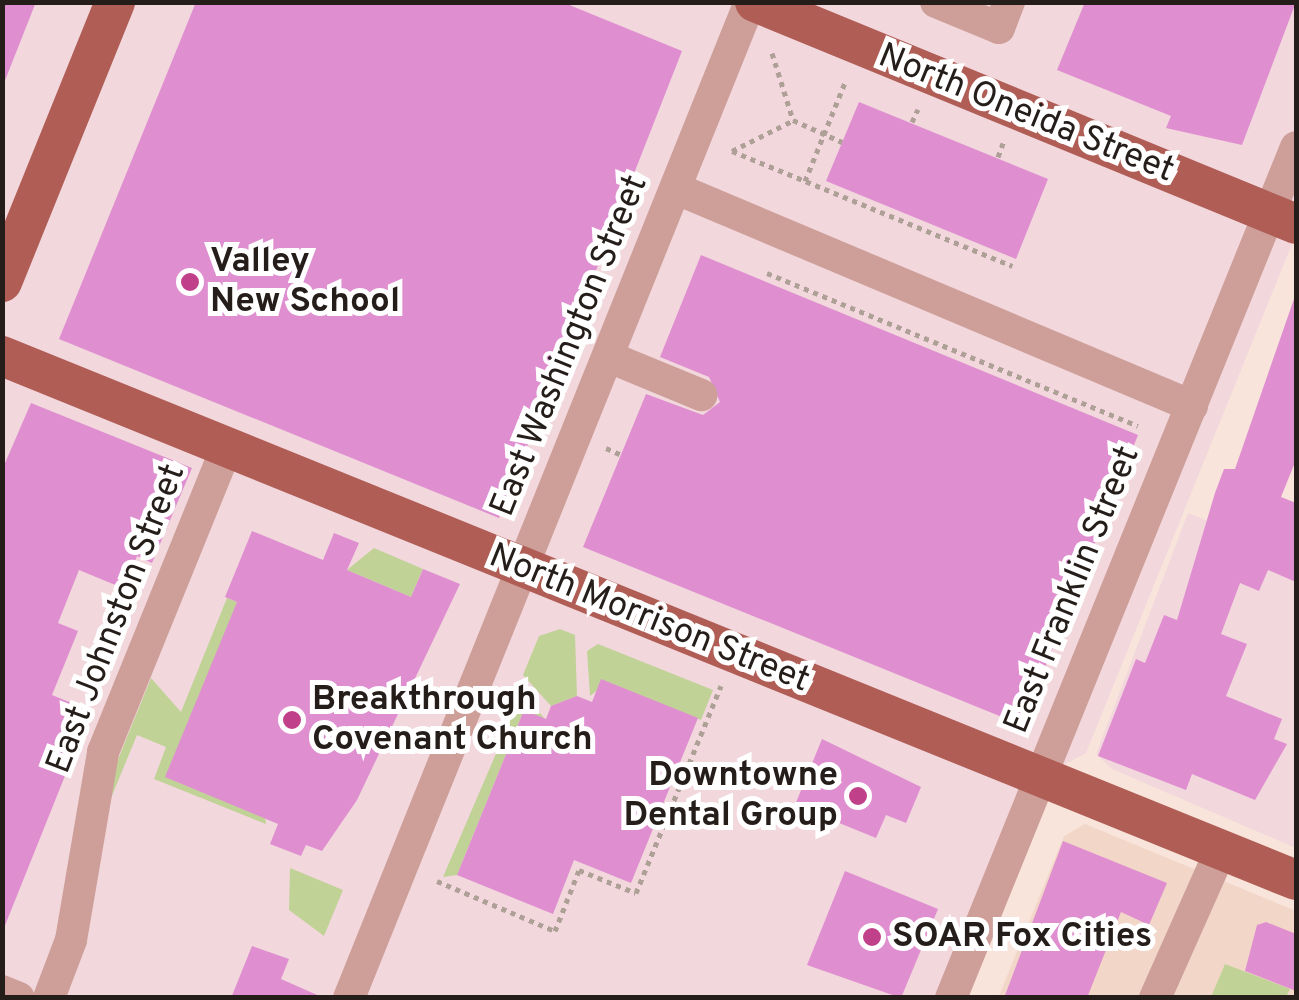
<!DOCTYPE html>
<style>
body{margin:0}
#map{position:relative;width:1299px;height:1000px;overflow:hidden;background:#f8e4da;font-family:Overpass,sans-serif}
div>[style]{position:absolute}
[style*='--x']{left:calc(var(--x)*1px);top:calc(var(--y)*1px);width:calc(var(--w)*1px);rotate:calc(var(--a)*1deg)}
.commercial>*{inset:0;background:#f2d7dd}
.built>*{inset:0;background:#f2d7c9}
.green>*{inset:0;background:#c1d297}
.building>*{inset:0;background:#df8fd0}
.path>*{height:5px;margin-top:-2.5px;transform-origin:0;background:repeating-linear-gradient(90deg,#ae9f97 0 5px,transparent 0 10px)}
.minor>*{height:32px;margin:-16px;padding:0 16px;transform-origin:16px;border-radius:16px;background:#ce9f99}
.major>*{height:40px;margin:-20px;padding:0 20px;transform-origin:20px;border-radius:20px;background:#af5d55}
.dots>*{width:28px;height:28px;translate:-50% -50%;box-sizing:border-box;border:5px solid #fff;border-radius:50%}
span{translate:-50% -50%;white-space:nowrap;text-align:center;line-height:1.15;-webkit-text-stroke:10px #fff;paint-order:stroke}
.street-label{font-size:35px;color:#241d19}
.poi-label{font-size:35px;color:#241d19;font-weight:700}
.left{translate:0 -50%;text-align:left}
.right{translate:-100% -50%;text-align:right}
.frame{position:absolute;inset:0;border:5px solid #241d19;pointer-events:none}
</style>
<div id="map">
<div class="commercial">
<div style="clip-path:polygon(2px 3px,1296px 3px,1296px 234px,1086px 753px,1039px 778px,951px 997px,3px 997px)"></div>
<div style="clip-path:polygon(1188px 513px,1296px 558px,1296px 848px,1112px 769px,1096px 754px)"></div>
</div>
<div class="built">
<div style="clip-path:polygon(1085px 824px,1296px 911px,1296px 997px,998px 998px,1064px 836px)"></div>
</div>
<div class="green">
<div style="clip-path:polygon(374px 548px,423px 569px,411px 597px,347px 570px)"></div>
<div style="clip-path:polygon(227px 598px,237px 602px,266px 824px,154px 779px,166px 747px,137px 735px,104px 815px,102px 799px,151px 678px,181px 712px)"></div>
<div style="clip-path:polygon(560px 629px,575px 635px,577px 696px,551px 706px,523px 675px,539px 636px)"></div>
<div style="clip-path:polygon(598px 644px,713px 690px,701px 720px,608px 682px,590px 696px,587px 651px)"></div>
<div style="clip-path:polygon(522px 693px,545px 719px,522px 715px,457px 875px,443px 877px)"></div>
<div style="clip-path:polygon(290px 868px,343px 890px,324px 936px,289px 910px)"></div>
<div style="clip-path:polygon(1225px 964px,1290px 989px,1286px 997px,1211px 997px)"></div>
</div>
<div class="building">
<div style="clip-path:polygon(2px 2px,36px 2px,4px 83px,2px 83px)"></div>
<div style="clip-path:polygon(196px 2px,562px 2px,682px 51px,499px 518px,59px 339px)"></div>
<div style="clip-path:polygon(1085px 2px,1296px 2px,1242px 145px,1166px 128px,1171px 116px,1057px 70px)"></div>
<div style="clip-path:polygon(859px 102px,1048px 179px,1016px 259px,826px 181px)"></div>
<div style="clip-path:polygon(701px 255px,1138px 435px,1022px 725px,583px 547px,646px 394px,703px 415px,720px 402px,709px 377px,660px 357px)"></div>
<div style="clip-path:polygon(1295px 296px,1296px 460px,1281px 497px,1296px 503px,1296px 582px,1268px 570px,1259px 591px,1240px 583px,1221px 634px,1247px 644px,1226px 696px,1282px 719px,1274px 739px,1287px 744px,1255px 800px,1192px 774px,1186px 790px,1098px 756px,1136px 659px,1145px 663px,1164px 615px,1177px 620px,1215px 493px,1224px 469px,1235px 469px)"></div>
<div style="clip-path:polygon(31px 403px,192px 468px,152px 563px,137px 556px,125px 589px,79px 570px,58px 623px,78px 631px,52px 695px,91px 711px,4px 928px,2px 470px)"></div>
<div style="clip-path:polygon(252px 531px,323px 560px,334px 533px,359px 543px,347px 570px,411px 597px,423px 569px,460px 584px,357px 800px,322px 851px,306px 845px,301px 856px,270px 844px,278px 824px,165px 777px,237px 602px,225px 597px)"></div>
<div style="clip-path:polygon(601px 679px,698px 718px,631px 883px,574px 860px,553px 914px,457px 875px,524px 710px,546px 719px,551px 706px,577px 696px,592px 702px)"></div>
<div style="clip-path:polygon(822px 739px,921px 787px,906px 823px,886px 815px,876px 838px,795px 805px)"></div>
<div style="clip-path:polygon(1063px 841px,1167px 883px,1149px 925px,1121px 912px,1087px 998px,1004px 998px)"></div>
<div style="clip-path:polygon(845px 871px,938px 909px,901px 998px,807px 965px)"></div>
<div style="clip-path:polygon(1266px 922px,1296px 934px,1296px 991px,1245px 971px,1257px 925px)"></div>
<div style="clip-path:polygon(252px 946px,289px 959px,281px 979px,324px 998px,231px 998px)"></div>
</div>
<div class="path">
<div style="--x:772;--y:53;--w:70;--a:72.6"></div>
<div style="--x:793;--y:120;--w:54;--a:24.2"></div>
<div style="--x:912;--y:122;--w:14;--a:-65"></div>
<div style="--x:732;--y:151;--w:303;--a:22.3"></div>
<div style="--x:732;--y:151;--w:67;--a:-26.6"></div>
<div style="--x:998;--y:157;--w:15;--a:-70"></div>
<div style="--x:805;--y:181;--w:109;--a:-67.9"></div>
<div style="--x:767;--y:273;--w:401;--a:22.4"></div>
<div style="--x:537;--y:421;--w:13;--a:23"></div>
<div style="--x:606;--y:448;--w:17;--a:24"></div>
<div style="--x:437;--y:881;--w:128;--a:23"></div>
<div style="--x:555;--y:931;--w:66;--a:-68.5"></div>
<div style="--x:579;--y:870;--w:61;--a:22"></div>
<div style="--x:636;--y:893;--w:224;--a:-67.7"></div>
</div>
<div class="minor">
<div style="--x:936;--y:2;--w:68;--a:22.4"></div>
<div style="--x:999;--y:28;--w:28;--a:-69"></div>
<div style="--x:677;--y:189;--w:559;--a:22.85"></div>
<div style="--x:609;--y:357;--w:100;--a:22.4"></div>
<div style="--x:2;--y:991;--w:18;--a:22"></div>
<div style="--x:49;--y:998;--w:62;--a:-69.2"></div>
<div style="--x:71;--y:940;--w:191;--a:-80.3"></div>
<div style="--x:103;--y:752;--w:330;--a:-67.9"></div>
<div style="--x:349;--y:998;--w:1074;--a:-68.07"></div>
<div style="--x:951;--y:998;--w:918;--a:-67.93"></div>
<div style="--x:1155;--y:998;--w:162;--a:-66"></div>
</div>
<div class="major">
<div style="--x:755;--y:2;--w:585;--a:22.31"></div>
<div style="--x:2;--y:282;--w:302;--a:-68"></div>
<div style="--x:2;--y:356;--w:1396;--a:22.05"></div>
</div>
<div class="dots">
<div style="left:190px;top:282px;background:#c1408a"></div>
<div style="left:292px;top:720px;background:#c1408a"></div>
<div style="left:858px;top:796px;background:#c1408a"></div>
<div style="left:872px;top:937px;background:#c1408a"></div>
</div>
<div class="street-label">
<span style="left:1026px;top:114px;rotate:22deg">North Oneida Street</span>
<span style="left:570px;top:346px;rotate:-68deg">East Washington Street</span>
<span style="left:1073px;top:590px;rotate:-68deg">East Franklin Street</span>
<span style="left:117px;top:619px;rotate:-69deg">East Johnston Street</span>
<span style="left:649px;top:619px;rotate:22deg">North Morrison Street</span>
</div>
<div class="poi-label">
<span class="left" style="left:210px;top:282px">Valley<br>New School</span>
<span class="left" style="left:312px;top:720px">Breakthrough<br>Covenant Church</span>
<span class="right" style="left:838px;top:796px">Downtowne<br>Dental Group</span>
<span class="left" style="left:892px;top:937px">SOAR Fox Cities</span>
</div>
<div class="frame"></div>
</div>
